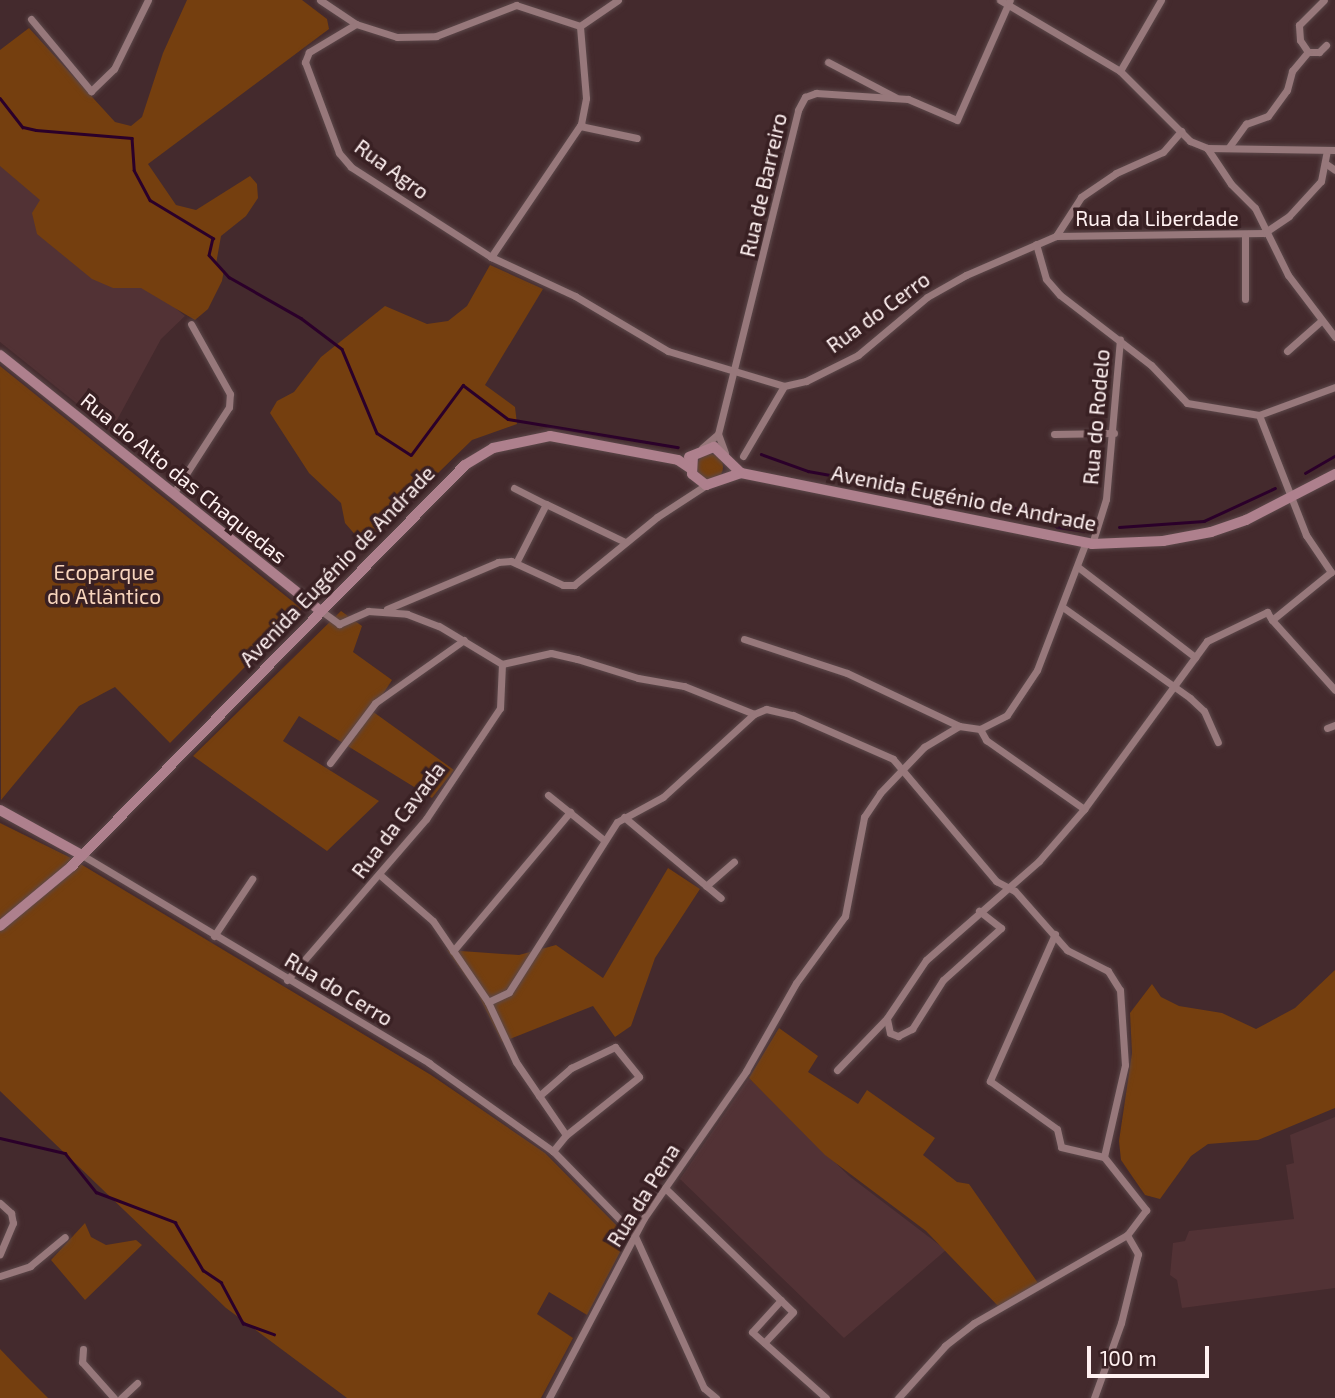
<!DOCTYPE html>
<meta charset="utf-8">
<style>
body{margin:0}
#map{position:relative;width:1335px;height:1398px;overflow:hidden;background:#442a2d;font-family:"Exo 2",sans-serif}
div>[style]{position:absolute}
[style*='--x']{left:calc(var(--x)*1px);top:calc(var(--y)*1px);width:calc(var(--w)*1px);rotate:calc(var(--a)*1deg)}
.built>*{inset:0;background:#523235}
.green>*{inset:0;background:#753f0f}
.round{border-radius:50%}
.stream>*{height:2.5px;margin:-1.25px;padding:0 1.25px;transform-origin:1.25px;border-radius:1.25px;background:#2b002a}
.roads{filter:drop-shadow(0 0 2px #5c484a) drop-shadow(0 0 2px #5c484a)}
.street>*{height:7px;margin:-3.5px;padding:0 3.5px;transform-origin:3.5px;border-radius:3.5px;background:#97787b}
.secondary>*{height:10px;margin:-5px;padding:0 5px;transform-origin:5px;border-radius:5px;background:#ae808d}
span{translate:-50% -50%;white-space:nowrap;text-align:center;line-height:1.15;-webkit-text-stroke:7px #392023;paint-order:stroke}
.street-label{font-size:21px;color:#fff1f1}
.park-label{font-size:21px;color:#f8d5bd}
.scale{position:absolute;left:1087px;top:1346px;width:122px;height:32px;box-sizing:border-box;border:4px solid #fff1f1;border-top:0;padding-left:9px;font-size:21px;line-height:24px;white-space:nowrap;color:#fff1f1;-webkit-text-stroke:5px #392023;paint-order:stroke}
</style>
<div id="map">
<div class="built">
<div style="clip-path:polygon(0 164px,185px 316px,161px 339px,111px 431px,0 342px)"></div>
<div style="clip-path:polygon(749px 1078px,849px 1176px,946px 1250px,844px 1338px,680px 1179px)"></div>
<div style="clip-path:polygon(1335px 1117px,1335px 1288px,1182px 1308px,1177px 1280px,1170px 1275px,1173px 1243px,1185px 1241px,1189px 1231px,1294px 1219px,1286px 1165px,1294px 1163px,1290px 1135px)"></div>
</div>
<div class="green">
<div style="clip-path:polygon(187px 0,302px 0,327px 19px,329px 29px,148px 164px,176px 205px,196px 210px,250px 176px,257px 184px,258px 198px,246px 216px,221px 236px,216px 264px,224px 270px,222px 281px,208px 309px,195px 320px,141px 288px,113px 288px,92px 279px,37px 234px,32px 213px,40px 200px,0 166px,0 50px,29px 28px,115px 122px,131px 126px,142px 117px,163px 53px)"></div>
<div style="clip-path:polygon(490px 265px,543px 289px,485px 385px,515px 407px,517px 424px,472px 440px,368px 541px,358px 538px,345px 523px,341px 503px,309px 473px,270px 413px,277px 401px,294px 392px,321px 357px,385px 306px,427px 324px,448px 321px,467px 306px)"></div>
<div style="clip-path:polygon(0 366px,302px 609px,170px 743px,115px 687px,79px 706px,1px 800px)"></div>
<div class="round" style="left:697px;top:454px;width:26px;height:26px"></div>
<div style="clip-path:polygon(341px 611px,362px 626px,353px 652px,392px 680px,372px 711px,454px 770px,432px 798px,299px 716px,283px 741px,379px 801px,327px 851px,193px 756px)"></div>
<div style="clip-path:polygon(0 823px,69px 857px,431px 1075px,545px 1153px,628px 1237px,587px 1315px,549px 1292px,537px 1314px,573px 1338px,541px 1398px,347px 1398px,226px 1308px,0 1091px)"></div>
<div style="clip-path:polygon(668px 868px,700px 889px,655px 958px,631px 1026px,615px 1037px,593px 1006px,502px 1042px,477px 992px,447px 950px,519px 955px,556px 945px,603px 978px)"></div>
<div style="clip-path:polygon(1335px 970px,1335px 1108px,1258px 1140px,1208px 1144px,1191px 1156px,1160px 1199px,1145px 1195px,1121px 1160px,1119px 1141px,1132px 1053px,1130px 1013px,1152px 984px,1161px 997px,1179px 1006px,1222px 1013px,1256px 1029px,1295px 1008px)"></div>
<div style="clip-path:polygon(779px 1028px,818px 1056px,808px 1072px,858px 1104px,867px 1090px,935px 1138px,923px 1155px,957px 1182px,969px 1184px,1038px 1283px,998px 1306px,926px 1231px,825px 1155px,749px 1078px)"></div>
<div style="clip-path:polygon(85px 1223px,91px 1237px,106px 1245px,136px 1240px,142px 1245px,85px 1300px,51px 1260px)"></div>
<div style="clip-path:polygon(0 1349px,26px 1376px,48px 1398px,0 1398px)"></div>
</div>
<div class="stream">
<div style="--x:0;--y:98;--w:37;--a:52"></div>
<div style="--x:23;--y:127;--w:13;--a:13"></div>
<div style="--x:36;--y:130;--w:96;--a:4.8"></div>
<div style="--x:132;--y:138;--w:32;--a:86"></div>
<div style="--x:134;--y:170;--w:34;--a:62"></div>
<div style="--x:150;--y:200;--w:74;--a:31.1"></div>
<div style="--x:213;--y:238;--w:17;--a:103"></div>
<div style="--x:209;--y:255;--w:30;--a:48"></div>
<div style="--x:229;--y:277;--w:83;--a:29.7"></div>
<div style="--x:301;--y:318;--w:51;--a:37.1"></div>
<div style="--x:342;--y:349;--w:91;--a:67.4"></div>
<div style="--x:377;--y:433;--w:40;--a:32.9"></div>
<div style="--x:411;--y:455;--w:87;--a:-53.4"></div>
<div style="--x:463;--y:385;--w:56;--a:37.1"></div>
<div style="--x:508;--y:419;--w:172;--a:9.4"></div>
<div style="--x:761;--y:454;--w:50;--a:19.9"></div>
<div style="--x:808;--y:471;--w:231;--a:10.2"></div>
<div style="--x:1035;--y:512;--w:27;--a:34"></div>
<div style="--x:1057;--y:527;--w:27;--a:8"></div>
<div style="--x:1305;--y:473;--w:34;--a:-30"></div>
<div style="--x:1119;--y:527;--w:85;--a:-4"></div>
<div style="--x:1204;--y:521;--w:78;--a:-24.9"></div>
<div style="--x:0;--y:1138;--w:67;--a:13"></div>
<div style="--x:65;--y:1153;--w:50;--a:51.5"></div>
<div style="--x:96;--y:1192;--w:85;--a:20.8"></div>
<div style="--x:175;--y:1222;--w:56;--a:59.7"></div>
<div style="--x:203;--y:1270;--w:22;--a:34"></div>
<div style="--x:221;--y:1282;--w:47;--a:61.8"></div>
<div style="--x:243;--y:1323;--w:33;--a:20"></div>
</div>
<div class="roads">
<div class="street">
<div style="--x:320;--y:0;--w:43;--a:33.7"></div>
<div style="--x:356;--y:24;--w:55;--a:149.2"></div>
<div style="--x:309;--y:52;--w:11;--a:112"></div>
<div style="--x:305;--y:62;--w:97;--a:69.5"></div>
<div style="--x:339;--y:153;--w:18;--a:49"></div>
<div style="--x:351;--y:167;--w:166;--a:32.7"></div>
<div style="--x:491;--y:257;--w:93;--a:24.9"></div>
<div style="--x:575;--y:296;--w:108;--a:30.6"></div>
<div style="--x:668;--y:351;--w:121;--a:16.8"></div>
<div style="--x:784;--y:386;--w:23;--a:-13"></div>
<div style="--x:806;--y:381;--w:58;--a:-26.6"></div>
<div style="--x:858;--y:355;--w:90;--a:-40"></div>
<div style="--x:927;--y:297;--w:45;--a:-29.4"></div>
<div style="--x:966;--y:275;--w:98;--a:-23.4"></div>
<div style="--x:1056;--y:236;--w:208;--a:-0.8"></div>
<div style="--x:1264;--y:233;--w:30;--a:-34"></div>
<div style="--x:1289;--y:216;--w:47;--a:-47.6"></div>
<div style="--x:1321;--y:181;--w:31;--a:-79"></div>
<div style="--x:1000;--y:0;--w:139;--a:30.6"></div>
<div style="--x:1120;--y:71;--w:99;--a:45"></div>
<div style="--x:1190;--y:141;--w:18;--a:22"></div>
<div style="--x:1207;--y:148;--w:128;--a:0.9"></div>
<div style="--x:31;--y:19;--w:94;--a:50.2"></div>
<div style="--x:91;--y:91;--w:32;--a:-44"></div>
<div style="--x:114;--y:69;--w:77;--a:-63.8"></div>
<div style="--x:356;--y:24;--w:43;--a:17.6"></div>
<div style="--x:397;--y:37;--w:39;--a:-1"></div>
<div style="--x:436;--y:36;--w:86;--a:-21.2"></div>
<div style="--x:516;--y:5;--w:67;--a:18.2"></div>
<div style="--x:1308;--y:52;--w:11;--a:0"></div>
<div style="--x:1319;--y:52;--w:10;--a:-45"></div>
<div style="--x:828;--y:62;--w:76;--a:27.6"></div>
<div style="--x:1120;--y:71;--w:82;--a:-60"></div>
<div style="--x:580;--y:126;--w:58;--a:11.9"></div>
<div style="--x:1229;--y:147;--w:29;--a:-54"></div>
<div style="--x:1246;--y:124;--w:23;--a:-20"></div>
<div style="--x:1268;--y:116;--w:32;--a:-54"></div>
<div style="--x:1287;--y:90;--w:20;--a:-75"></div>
<div style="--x:1292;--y:71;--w:25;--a:-50"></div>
<div style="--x:1308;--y:52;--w:14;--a:-124"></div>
<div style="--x:1300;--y:40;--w:15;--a:-94"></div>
<div style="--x:1299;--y:25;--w:35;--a:-45"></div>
<div style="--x:1207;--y:148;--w:43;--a:56.3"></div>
<div style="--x:1231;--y:184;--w:34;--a:45"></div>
<div style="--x:1255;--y:208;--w:75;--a:63.8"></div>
<div style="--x:1288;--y:275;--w:78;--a:52.8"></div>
<div style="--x:1325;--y:163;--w:12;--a:35"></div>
<div style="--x:1056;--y:236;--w:46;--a:-57.3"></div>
<div style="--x:1081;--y:197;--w:42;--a:-34.4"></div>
<div style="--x:1116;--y:173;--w:51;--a:-24.1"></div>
<div style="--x:1163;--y:152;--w:28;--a:-49"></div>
<div style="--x:1036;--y:244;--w:36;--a:74"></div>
<div style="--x:1046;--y:279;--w:21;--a:49"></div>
<div style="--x:1060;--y:295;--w:115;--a:37.6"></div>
<div style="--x:1151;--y:365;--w:52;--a:46.5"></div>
<div style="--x:1187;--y:403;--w:73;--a:9.5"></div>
<div style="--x:1259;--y:415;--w:81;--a:-20.2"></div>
<div style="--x:491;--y:257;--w:161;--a:-55.9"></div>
<div style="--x:581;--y:124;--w:26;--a:-79"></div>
<div style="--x:586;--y:98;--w:72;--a:-94.8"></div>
<div style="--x:580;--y:26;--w:46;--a:-34.4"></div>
<div style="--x:1245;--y:299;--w:63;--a:-90"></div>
<div style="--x:1287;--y:351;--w:45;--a:-41.4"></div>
<div style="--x:1259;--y:415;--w:129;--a:68.6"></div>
<div style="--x:1306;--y:535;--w:45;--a:56"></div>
<div style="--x:1331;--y:572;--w:76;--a:140.9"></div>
<div style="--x:1272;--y:620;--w:94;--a:48"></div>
<div style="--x:1054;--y:434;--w:60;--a:-1"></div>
<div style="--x:702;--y:448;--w:21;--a:-41"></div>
<div style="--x:725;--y:453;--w:20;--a:-110"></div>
<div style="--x:718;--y:434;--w:334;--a:-76.1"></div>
<div style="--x:798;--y:110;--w:15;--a:-62"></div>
<div style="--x:805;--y:97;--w:12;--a:-20"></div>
<div style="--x:816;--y:93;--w:92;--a:3.7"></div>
<div style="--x:908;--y:99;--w:53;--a:23.2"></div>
<div style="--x:957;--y:120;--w:131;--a:-66.2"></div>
<div style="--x:743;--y:456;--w:81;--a:-59.6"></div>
<div style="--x:514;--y:488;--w:36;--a:27"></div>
<div style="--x:173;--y:494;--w:103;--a:-57.2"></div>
<div style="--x:229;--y:407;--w:13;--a:-86"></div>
<div style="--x:230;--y:394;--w:80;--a:-119.1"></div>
<div style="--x:1092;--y:544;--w:47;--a:-72.7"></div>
<div style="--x:1106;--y:499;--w:160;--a:-85"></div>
<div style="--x:516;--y:563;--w:66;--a:-63"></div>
<div style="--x:546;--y:504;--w:88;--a:25.7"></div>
<div style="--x:1078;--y:567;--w:148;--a:37.6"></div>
<div style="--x:1064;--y:608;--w:155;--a:35.5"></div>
<div style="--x:1190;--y:698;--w:19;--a:43"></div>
<div style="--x:1204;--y:711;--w:34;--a:66"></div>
<div style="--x:387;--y:609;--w:121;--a:-22.9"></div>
<div style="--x:498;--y:562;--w:13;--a:-4"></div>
<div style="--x:511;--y:561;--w:57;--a:24.8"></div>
<div style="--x:563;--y:585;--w:11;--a:0"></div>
<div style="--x:574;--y:585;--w:107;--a:-39.3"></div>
<div style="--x:657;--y:517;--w:59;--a:-33.1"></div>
<div style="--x:320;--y:610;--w:24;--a:36"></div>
<div style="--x:339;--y:624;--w:32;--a:-24"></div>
<div style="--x:368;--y:611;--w:39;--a:4"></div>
<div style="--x:407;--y:614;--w:34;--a:21"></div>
<div style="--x:439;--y:626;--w:74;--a:31.1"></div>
<div style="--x:744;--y:639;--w:108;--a:18.3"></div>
<div style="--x:847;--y:673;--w:124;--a:25.3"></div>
<div style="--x:502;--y:664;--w:50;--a:-12.7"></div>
<div style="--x:551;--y:653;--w:27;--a:13"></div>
<div style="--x:577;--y:659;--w:64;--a:17.3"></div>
<div style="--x:638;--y:678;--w:47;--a:9.9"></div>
<div style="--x:684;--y:686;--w:75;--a:21.8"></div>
<div style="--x:754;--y:714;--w:13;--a:-23"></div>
<div style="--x:766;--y:709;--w:28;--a:13"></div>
<div style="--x:793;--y:715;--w:109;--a:23.7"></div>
<div style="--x:893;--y:759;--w:160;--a:49.8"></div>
<div style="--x:996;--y:881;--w:21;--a:28"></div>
<div style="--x:1015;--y:891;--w:79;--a:48.6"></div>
<div style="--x:1067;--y:950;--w:46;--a:27.1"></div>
<div style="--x:1108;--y:971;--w:22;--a:58"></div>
<div style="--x:1120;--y:990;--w:75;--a:86.2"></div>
<div style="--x:1125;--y:1065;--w:94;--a:102.9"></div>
<div style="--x:1104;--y:1157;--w:68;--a:51.6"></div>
<div style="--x:1146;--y:1210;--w:31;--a:127"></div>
<div style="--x:1127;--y:1235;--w:177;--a:150.1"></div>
<div style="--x:974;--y:1323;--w:37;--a:142"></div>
<div style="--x:945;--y:1346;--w:70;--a:132.1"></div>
<div style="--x:1327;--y:728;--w:9;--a:-21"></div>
<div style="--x:980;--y:729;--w:13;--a:61"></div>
<div style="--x:986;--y:740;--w:120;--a:35.1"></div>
<div style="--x:330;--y:763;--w:75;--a:-53.1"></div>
<div style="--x:375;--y:703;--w:109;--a:-35.3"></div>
<div style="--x:548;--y:795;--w:72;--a:38.8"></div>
<div style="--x:624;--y:817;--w:126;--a:39.9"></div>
<div style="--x:82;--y:855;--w:405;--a:30.9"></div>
<div style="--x:429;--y:1063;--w:152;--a:35.4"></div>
<div style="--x:553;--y:1151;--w:116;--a:45.7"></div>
<div style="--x:634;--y:1234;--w:169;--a:65.6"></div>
<div style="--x:704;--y:1388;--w:16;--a:40"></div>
<div style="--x:380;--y:875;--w:70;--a:41"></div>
<div style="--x:433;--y:921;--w:98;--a:55.8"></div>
<div style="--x:488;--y:1002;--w:66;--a:65"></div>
<div style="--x:516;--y:1062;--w:88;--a:55.6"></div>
<div style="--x:706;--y:886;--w:37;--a:-41"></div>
<div style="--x:1055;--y:934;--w:161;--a:113.9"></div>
<div style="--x:990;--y:1081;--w:82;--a:35.6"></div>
<div style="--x:1057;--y:1129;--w:18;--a:77"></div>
<div style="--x:1061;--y:1147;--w:44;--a:13.1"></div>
<div style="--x:214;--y:936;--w:69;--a:-56.3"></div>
<div style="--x:453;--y:951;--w:182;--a:-49.9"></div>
<div style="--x:287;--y:980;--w:213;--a:-49.2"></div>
<div style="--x:426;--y:819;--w:133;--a:-56.3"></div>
<div style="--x:500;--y:708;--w:44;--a:-87.4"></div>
<div style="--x:488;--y:1002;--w:23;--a:-25"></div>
<div style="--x:509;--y:992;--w:201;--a:-57.6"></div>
<div style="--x:617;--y:822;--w:52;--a:-28.5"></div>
<div style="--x:663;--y:797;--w:123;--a:-42.4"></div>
<div style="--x:887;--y:1019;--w:14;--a:78"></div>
<div style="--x:890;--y:1033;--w:9;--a:21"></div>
<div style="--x:898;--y:1036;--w:16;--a:-27"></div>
<div style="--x:912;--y:1029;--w:58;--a:-57.7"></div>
<div style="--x:943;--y:980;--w:78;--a:-41.9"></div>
<div style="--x:1001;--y:928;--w:28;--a:-142"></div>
<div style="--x:837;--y:1070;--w:72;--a:-46.1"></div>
<div style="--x:887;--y:1018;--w:70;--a:-56.1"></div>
<div style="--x:926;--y:960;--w:150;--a:-41.2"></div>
<div style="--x:1039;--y:861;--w:69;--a:-49.1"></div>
<div style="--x:1084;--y:809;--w:208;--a:-53.8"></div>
<div style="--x:1207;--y:641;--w:67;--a:-25.8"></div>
<div style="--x:1267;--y:612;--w:9;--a:58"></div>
<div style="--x:539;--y:1096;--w:43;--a:-41.2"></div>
<div style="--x:571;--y:1068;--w:49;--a:-25.5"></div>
<div style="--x:615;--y:1047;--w:38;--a:51"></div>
<div style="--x:639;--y:1077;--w:93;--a:141.5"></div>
<div style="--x:566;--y:1135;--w:21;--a:129"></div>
<div style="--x:665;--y:1188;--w:178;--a:44.1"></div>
<div style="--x:793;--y:1312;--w:42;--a:133.1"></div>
<div style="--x:0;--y:1203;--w:15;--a:42"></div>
<div style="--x:11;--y:1213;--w:10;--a:79"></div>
<div style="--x:13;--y:1223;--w:34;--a:113"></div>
<div style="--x:0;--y:1276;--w:32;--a:-18"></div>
<div style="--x:30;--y:1266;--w:45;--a:-39.6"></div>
<div style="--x:781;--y:1300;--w:43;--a:132.2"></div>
<div style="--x:752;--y:1332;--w:99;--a:41.7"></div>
<div style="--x:83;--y:1349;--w:13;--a:94"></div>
<div style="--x:82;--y:1362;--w:48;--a:48.4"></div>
<div style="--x:121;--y:1398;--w:22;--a:-43"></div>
<div style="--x:549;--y:1398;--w:204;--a:-62.2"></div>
<div style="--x:644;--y:1218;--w:179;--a:-55.2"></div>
<div style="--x:746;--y:1071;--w:101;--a:-60.4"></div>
<div style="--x:796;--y:983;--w:83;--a:-53.8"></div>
<div style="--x:845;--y:916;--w:101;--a:-79.1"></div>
<div style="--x:864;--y:817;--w:29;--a:-56"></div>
<div style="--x:880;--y:793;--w:64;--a:-46.3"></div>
<div style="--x:924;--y:747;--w:41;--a:-31"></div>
<div style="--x:959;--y:726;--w:21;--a:8"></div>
<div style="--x:980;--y:729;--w:30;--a:-27"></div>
<div style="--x:1007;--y:715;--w:54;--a:-56.3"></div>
<div style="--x:1037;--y:670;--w:135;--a:-69.1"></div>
<div style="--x:1094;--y:1398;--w:80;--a:-70.2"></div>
<div style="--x:1121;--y:1323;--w:71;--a:-76.2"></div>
<div style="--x:1138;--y:1254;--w:22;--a:-120"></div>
</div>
<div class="secondary">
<div style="--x:0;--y:355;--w:409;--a:38.6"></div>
<div style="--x:693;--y:456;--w:18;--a:93"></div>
<div style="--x:692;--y:474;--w:18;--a:38"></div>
<div style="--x:706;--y:485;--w:37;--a:-19"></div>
<div style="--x:741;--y:473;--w:358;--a:11.4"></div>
<div style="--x:1092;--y:544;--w:71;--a:-2.4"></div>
<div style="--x:1163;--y:541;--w:49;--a:-10.6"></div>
<div style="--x:1211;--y:532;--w:37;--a:-19"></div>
<div style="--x:1246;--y:520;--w:100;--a:-27.3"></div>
<div style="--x:689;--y:457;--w:27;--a:-22"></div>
<div style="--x:714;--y:447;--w:37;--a:44"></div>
<div style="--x:0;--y:810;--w:94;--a:28.8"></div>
<div style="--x:0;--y:926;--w:94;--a:-39.8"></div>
<div style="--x:72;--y:866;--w:561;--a:-45.58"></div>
<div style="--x:465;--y:465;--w:33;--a:-31"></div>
<div style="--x:493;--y:448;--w:58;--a:-11.9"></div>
<div style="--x:550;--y:436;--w:130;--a:10.6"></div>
<div style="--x:678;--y:460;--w:14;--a:34"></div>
</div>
</div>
<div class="street-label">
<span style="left:392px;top:169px;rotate:36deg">Rua Agro</span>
<span style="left:763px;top:185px;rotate:-77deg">Rua de Barreiro</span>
<span style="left:1157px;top:218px">Rua da Liberdade</span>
<span style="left:878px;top:312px;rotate:-36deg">Rua do Cerro</span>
<span style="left:1096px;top:417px;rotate:-85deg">Rua do Rodelo</span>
<span style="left:184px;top:478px;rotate:39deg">Rua do Alto das Chaquedas</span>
<span style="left:964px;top:498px;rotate:11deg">Avenida Eugénio de Andrade</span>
<span style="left:337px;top:566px;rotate:-46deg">Avenida Eugénio de Andrade</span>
<span style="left:398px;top:820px;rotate:-53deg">Rua da Cavada</span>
<span style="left:339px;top:989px;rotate:31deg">Rua do Cerro</span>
<span style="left:643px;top:1195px;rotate:-58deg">Rua da Pena</span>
</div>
<div class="park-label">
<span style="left:104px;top:584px">Ecoparque<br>do Atlântico</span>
</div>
<div class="scale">100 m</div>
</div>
